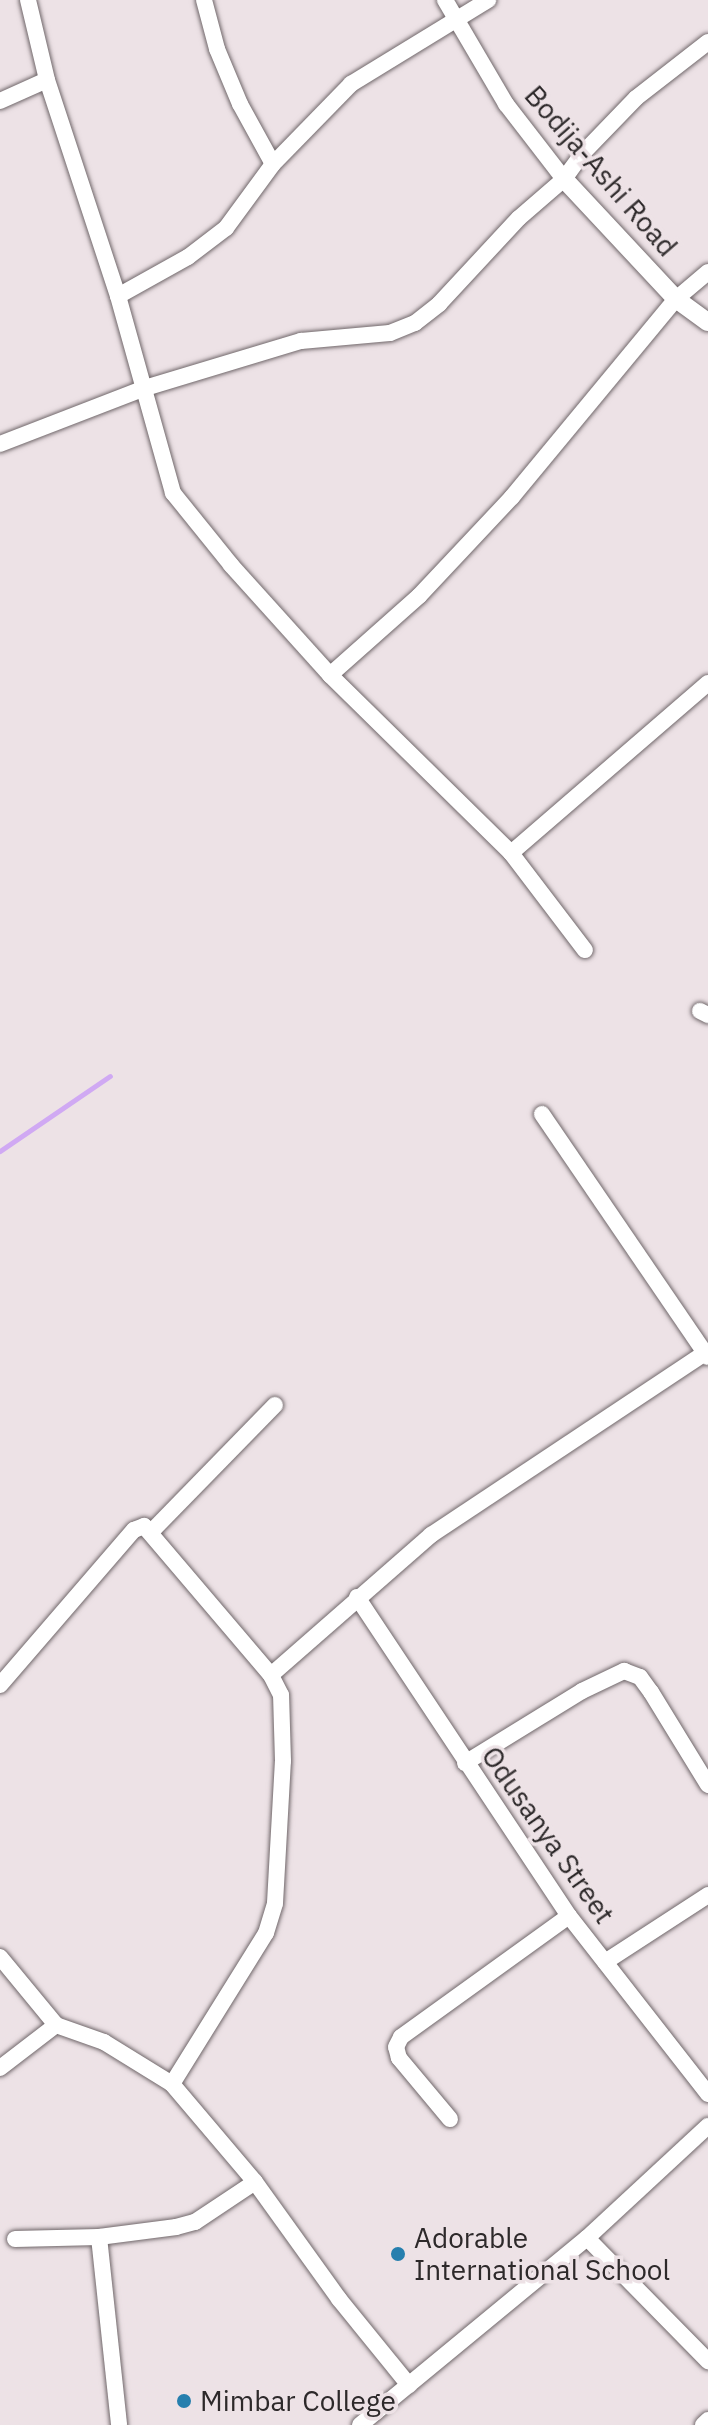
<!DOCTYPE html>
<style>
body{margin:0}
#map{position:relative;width:708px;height:2425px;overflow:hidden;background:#ede2e6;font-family:"IBM Plex Sans",sans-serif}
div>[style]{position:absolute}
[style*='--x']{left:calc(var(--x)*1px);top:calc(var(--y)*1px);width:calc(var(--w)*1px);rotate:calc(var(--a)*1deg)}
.stream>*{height:5px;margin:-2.5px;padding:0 2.5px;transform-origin:2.5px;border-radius:2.5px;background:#d0a9f3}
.roads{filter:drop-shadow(0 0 2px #70676a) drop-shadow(0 0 2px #70676a)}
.minor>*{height:16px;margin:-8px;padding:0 8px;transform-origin:8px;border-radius:8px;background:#fff}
.tertiary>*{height:18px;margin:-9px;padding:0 9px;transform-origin:9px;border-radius:9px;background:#fff}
.dots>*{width:22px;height:22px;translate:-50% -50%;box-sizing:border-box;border:4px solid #ede2e6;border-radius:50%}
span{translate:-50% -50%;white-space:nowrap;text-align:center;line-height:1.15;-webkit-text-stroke:7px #ede2e6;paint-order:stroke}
.street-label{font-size:28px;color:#2d292a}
.poi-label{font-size:28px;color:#2d292a}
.left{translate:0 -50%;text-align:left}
</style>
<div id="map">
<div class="stream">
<div style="--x:0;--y:1151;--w:133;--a:-34.3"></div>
</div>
<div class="roads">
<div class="minor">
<div style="--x:28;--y:0;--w:82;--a:76.6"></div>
<div style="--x:47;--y:80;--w:227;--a:71.8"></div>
<div style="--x:118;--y:296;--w:205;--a:74.4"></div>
<div style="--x:173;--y:493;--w:92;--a:51.1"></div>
<div style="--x:231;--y:565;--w:148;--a:48"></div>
<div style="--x:330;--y:675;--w:254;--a:44.5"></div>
<div style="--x:511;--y:853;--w:122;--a:52.7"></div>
<div style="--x:204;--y:0;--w:51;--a:75.1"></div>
<div style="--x:217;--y:49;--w:60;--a:67.3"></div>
<div style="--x:240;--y:104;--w:68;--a:61.2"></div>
<div style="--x:445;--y:0;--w:121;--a:59.6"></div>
<div style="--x:506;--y:104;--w:95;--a:52.3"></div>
<div style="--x:0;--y:101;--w:51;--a:-24.1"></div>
<div style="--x:118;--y:296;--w:80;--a:-29.1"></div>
<div style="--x:188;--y:257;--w:48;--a:-37.3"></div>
<div style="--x:226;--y:228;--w:79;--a:-53.7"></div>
<div style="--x:273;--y:164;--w:112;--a:-45.7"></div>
<div style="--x:351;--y:84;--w:161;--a:-31.5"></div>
<div style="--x:0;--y:444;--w:155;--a:-21.1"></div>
<div style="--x:145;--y:388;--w:163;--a:-16.8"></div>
<div style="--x:301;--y:341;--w:89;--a:-5.1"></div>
<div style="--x:390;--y:333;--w:27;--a:-22"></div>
<div style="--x:415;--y:323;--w:31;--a:-38"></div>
<div style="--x:439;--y:304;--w:117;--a:-47.1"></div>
<div style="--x:519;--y:218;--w:60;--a:-40.9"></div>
<div style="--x:564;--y:179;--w:31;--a:-54"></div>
<div style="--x:582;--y:154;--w:78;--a:-46"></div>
<div style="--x:636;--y:98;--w:91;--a:-37.9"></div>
<div style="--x:330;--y:675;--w:119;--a:-41.6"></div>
<div style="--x:419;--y:596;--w:136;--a:-46.8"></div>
<div style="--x:512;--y:497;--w:257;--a:-50.4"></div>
<div style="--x:676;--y:299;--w:42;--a:-40.2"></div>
<div style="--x:511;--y:853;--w:260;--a:-40.8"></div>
<div style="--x:700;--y:1011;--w:9;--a:27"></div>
<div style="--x:542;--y:1114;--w:294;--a:55.7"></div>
<div style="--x:152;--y:1531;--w:176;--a:-45.7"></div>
<div style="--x:357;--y:1597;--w:383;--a:56.4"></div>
<div style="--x:569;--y:1916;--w:226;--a:52"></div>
<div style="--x:0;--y:1685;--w:205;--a:-49.2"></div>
<div style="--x:134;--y:1530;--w:11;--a:-22"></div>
<div style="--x:144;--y:1526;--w:196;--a:49.6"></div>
<div style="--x:465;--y:1763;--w:137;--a:-31.6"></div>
<div style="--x:582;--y:1691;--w:47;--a:-25.5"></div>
<div style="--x:624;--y:1671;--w:17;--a:21"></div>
<div style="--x:640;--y:1677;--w:19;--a:54"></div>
<div style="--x:651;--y:1692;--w:109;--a:58.5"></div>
<div style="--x:0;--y:1957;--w:88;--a:50.5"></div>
<div style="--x:56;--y:2025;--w:51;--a:19.5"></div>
<div style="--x:104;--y:2042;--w:80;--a:31.7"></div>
<div style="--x:172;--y:2084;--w:128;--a:49.7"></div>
<div style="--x:255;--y:2182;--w:144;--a:54.3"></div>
<div style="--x:339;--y:2299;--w:111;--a:50.9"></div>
<div style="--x:605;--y:1962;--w:123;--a:-33"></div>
<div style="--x:0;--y:2068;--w:71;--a:-37.5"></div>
<div style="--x:172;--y:2084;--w:178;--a:-58.1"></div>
<div style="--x:266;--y:1933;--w:31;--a:-73"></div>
<div style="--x:275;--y:1903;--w:142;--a:-86.8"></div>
<div style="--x:283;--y:1761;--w:66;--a:-91.7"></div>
<div style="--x:281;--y:1695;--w:22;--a:-117"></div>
<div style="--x:271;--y:1675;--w:213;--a:-41.2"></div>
<div style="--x:431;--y:1535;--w:329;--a:-33.6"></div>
<div style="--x:450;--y:2119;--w:80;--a:-129.9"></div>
<div style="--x:399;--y:2058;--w:11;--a:-105"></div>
<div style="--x:396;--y:2047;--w:11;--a:-63"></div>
<div style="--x:401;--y:2037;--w:207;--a:-35.8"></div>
<div style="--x:99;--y:2237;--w:189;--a:83.9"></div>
<div style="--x:587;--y:2238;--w:173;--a:45.5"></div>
<div style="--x:15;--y:2239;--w:84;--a:-1.4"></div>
<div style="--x:99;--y:2237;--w:78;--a:-7.4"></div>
<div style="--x:176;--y:2227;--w:20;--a:-15"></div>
<div style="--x:195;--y:2222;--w:72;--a:-33.7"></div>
<div style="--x:360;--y:2425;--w:294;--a:-39.5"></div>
<div style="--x:587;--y:2238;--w:165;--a:-42.8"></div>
<div style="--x:703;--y:2425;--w:7;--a:-45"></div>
</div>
<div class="tertiary">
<div style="--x:564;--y:179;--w:164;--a:47"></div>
<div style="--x:676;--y:299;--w:39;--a:36"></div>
</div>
</div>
<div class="dots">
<div style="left:398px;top:2254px;background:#267fae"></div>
<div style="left:184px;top:2401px;background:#267fae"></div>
</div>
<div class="street-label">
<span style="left:601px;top:171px;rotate:49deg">Bodija-Ashi Road</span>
<span style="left:548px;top:1835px;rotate:55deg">Odusanya Street</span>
</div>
<div class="poi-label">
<span class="left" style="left:414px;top:2254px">Adorable<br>International School</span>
<span class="left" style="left:200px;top:2401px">Mimbar College</span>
</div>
</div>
